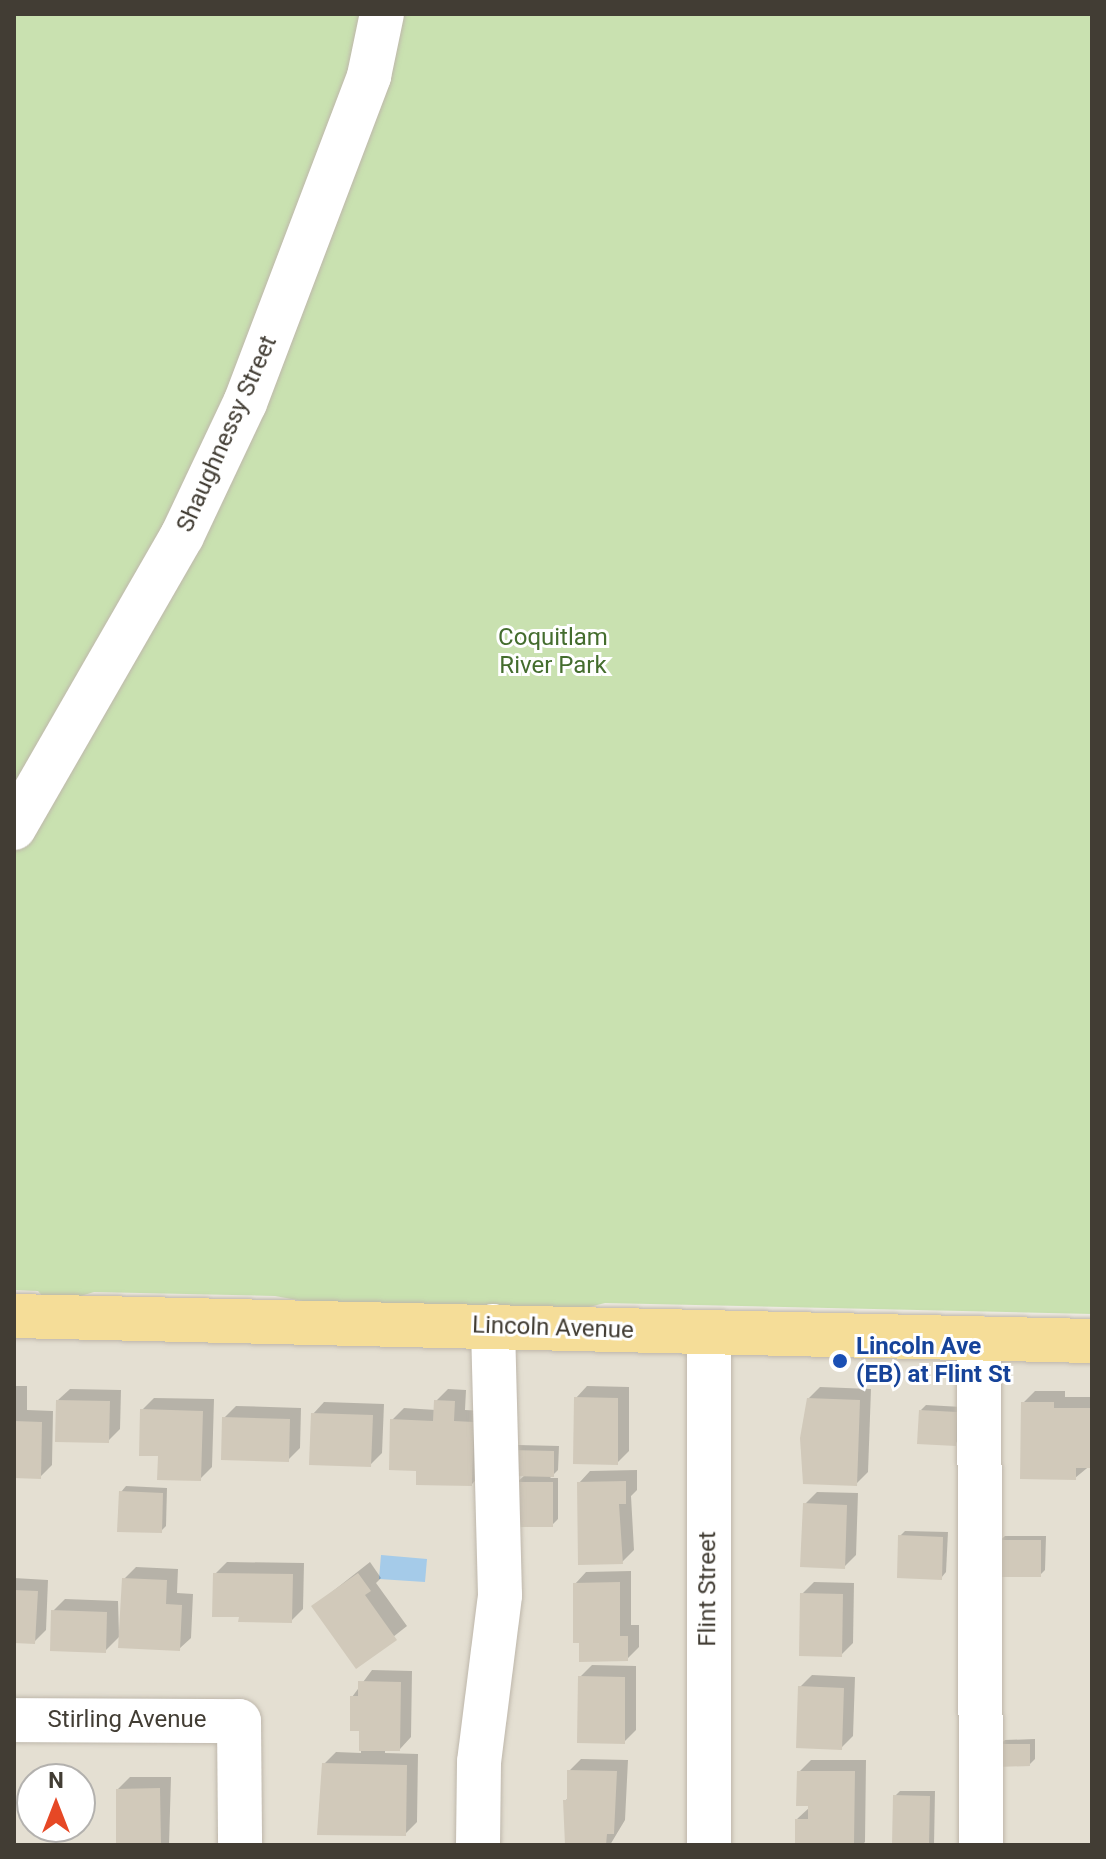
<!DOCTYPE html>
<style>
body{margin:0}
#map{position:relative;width:1106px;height:1859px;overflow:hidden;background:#f0ede4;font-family:Roboto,sans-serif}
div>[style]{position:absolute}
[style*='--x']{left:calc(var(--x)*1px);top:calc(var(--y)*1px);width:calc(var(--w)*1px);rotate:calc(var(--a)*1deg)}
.residential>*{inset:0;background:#e4dfd2}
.green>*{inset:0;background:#c9e1b0}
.water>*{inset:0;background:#a5cbe9}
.shadow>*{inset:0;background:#0003}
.building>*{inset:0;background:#d1c9ba}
.roads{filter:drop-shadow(0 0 2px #beb7ab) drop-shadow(0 0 2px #beb7ab)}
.minor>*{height:44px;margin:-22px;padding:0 22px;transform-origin:22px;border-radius:22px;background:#fff}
.major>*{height:44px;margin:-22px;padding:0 22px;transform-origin:22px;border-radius:22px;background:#f5dd98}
.dots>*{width:22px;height:22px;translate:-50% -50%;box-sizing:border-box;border:4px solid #fff;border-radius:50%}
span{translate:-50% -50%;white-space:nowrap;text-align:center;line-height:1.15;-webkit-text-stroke:6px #fff;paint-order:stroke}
.street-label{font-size:24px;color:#423d34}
.park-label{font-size:24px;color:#446d2e}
.transit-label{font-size:24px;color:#164399;font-weight:700}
.left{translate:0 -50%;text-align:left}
.frame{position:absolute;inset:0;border:16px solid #423d34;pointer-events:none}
.north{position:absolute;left:16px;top:1763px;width:80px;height:80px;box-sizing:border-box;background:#fff;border:2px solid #b3b1ae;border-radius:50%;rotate:0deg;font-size:22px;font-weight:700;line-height:32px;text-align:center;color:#423d34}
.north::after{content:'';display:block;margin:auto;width:28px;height:36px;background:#e64825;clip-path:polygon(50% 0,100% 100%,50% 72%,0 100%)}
</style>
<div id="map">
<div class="residential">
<div style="clip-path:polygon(evenodd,14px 1337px,1092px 1363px,1092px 1845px,14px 1845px,14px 1337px,32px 1779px,80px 1779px,80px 1827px,32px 1827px,32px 1779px)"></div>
</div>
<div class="green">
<div style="clip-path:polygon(14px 14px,1092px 14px,1092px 1314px,605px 1303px,545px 1318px,347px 1309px,275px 1296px,94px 1292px,50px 1305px,38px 1291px,14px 1290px)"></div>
</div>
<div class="water">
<div style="clip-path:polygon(381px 1555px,427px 1559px,425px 1582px,379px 1579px)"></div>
</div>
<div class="shadow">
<div style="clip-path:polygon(14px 1386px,27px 1386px,27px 1410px,53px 1411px,52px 1465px,40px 1477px,14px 1476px)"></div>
<div style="clip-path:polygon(587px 1386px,629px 1387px,629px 1451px,617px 1463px,576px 1398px)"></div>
<div style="clip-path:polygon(820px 1387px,871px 1389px,868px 1472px,856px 1484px,808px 1399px)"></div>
<div style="clip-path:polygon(70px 1389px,121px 1390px,120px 1429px,108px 1441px,58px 1400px)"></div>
<div style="clip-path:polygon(448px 1389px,466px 1390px,465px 1410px,485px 1411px,483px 1472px,472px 1484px,418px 1469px,392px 1420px,404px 1408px,436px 1410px,436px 1401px)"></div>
<div style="clip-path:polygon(1035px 1391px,1065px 1391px,1065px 1397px,1092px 1397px,1092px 1464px,1075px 1478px,1023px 1403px)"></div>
<div style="clip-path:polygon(154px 1398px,214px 1399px,212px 1467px,200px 1479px,160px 1454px,142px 1410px)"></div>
<div style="clip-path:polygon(324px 1402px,384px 1404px,382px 1453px,370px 1465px,313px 1414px)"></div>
<div style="clip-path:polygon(926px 1405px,962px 1407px,960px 1438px,955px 1444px,921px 1410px)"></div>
<div style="clip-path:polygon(236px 1406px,301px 1408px,300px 1448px,288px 1460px,224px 1418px)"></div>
<div style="clip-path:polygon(518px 1445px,559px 1446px,558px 1470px,550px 1478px,558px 1478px,558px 1519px,552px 1525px,516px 1483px,525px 1475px,513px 1451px)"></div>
<div style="clip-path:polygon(637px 1470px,637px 1490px,631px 1496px,634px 1550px,622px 1562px,579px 1483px,590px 1471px)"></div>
<div style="clip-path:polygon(126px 1486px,167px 1488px,166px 1526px,161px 1531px,121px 1492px)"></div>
<div style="clip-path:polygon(817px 1492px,858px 1493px,856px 1555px,844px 1567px,805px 1504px)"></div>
<div style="clip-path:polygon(905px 1531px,948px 1532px,946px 1572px,941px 1578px,900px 1536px)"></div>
<div style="clip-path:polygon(1005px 1536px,1046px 1536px,1045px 1570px,1040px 1575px,999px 1541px)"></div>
<div style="clip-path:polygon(227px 1562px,304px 1563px,303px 1609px,291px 1621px,241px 1615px,215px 1574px)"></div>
<div style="clip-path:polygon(370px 1562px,381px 1578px,376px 1583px,407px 1626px,356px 1666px,314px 1606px)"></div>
<div style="clip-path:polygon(136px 1567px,178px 1569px,177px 1593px,193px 1594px,191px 1638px,179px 1649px,124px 1579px)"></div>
<div style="clip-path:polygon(631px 1571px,631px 1625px,639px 1625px,639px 1647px,627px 1659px,575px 1584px,586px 1572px)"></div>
<div style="clip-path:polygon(14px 1578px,48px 1580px,46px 1630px,34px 1642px,14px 1641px)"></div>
<div style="clip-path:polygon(814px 1582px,854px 1583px,853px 1643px,841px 1655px,802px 1594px)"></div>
<div style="clip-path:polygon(65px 1599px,118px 1601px,119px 1637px,105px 1651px,53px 1611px)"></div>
<div style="clip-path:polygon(592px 1665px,636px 1666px,636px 1730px,624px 1742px,580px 1677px)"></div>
<div style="clip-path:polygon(372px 1670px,412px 1671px,411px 1737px,400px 1749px,385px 1749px,385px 1753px,418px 1754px,417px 1822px,405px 1834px,324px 1764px,336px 1752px,361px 1753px,361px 1729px,352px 1697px)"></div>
<div style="clip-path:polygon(812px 1675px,855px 1677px,853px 1736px,841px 1748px,800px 1687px)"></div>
<div style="clip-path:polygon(1035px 1739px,1035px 1759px,1030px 1764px,999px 1745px,1005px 1740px)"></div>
<div style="clip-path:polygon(581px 1759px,628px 1760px,625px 1820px,610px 1845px,567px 1845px,565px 1801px,569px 1797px,569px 1771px)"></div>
<div style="clip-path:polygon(811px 1760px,866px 1760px,865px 1842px,862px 1845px,797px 1845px,797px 1819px,810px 1807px,799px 1772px)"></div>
<div style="clip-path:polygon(130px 1777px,171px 1777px,169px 1845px,118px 1845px,118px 1789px)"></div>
<div style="clip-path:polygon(900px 1791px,935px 1791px,934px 1845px,894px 1845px,895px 1796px)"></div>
</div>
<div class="building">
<div style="clip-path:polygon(574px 1397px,618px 1398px,618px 1465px,573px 1464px)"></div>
<div style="clip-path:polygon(807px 1398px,860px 1400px,857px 1486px,803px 1484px,800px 1438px)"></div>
<div style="clip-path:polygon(56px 1400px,110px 1401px,109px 1443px,55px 1442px)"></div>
<div style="clip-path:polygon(434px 1400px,455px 1401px,454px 1421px,474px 1422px,472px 1486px,416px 1485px,416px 1471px,389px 1470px,390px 1419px,433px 1421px)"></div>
<div style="clip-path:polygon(1021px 1402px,1054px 1402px,1054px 1408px,1091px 1408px,1090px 1468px,1076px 1468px,1076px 1480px,1020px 1479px)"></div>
<div style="clip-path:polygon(140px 1409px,203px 1411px,201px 1481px,157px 1480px,158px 1456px,139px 1456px)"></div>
<div style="clip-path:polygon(919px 1410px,957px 1412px,956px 1446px,917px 1444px)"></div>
<div style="clip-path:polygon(311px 1413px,373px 1415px,371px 1467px,309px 1465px)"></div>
<div style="clip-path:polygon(222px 1417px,290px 1419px,289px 1462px,221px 1460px)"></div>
<div style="clip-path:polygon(14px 1421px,42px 1422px,41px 1479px,14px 1478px)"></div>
<div style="clip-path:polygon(511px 1450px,554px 1451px,554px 1477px,511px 1476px)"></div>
<div style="clip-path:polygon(626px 1481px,626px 1504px,619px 1504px,623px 1564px,578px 1565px,577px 1482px)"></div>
<div style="clip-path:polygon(514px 1482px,553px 1482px,553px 1527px,514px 1527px)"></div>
<div style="clip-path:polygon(119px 1491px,163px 1493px,162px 1533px,117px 1532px)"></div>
<div style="clip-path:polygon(803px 1503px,847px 1505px,845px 1569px,800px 1567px)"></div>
<div style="clip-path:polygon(898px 1535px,943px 1537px,942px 1580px,897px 1578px)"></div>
<div style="clip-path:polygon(997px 1540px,1041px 1540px,1041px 1577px,997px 1577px)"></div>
<div style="clip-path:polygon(213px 1573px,293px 1574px,292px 1623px,238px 1622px,239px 1617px,212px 1617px)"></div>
<div style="clip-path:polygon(358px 1573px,371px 1591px,365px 1595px,397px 1640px,356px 1669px,311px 1606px)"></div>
<div style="clip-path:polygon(122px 1578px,167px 1580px,166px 1604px,182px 1605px,180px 1651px,118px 1648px)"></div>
<div style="clip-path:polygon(620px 1582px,620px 1636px,628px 1636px,628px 1661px,579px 1662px,579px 1643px,573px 1643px,573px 1583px)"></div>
<div style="clip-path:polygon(14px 1590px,38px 1591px,35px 1644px,14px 1643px)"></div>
<div style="clip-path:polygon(800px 1593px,843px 1594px,842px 1657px,799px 1656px)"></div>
<div style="clip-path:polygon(51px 1610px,107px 1612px,106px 1653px,50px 1651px)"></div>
<div style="clip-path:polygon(578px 1676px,625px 1677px,625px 1744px,577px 1743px)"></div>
<div style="clip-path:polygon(358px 1681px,401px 1682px,400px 1751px,359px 1751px,359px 1731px,350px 1731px,350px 1696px,358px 1696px)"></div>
<div style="clip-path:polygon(798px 1686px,844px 1688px,842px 1750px,796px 1748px)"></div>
<div style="clip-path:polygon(997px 1744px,1030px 1744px,1030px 1766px,997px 1767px)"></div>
<div style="clip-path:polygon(322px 1763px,407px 1765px,406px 1836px,317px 1835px)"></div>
<div style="clip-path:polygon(567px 1770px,617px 1771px,614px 1834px,607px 1834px,606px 1845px,565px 1845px,563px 1800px,567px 1800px)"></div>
<div style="clip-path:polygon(797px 1771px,855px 1771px,854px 1845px,795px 1845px,795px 1819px,808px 1819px,808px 1806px,796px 1806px)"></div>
<div style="clip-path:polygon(160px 1788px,161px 1845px,116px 1845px,116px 1789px)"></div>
<div style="clip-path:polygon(893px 1795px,930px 1796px,929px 1845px,892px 1845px)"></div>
</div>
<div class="roads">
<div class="minor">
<div style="--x:14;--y:828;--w:337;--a:-60.1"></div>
<div style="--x:182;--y:536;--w:147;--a:-64.7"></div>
<div style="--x:245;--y:403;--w:350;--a:-69.2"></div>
<div style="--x:369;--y:76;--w:63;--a:-78.2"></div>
<div style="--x:709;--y:1332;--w:513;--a:90"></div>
<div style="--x:979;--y:1338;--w:507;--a:89.77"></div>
<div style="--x:14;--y:1720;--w:225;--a:0.3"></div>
<div style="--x:239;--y:1721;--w:124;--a:89.5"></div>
<div style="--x:478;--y:1845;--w:83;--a:-89.3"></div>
<div style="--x:479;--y:1762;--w:168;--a:-82.8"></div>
<div style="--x:500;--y:1595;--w:269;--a:-91.5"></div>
</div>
<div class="major">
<div style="--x:14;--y:1316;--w:1078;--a:1.33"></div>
</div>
</div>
<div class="dots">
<div style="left:840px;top:1361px;background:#1a4fb4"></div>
</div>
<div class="street-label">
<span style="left:227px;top:434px;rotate:-66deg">Shaughnessy Street</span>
<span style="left:553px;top:1328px;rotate:2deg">Lincoln Avenue</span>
<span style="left:708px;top:1589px;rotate:-90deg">Flint Street</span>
<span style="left:127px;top:1720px">Stirling Avenue</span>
</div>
<div class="park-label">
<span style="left:553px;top:652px">Coquitlam<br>River Park</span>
</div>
<div class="transit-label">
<span class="left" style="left:856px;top:1361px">Lincoln Ave<br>(EB) at Flint St</span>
</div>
<div class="frame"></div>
<div class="north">N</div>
</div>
